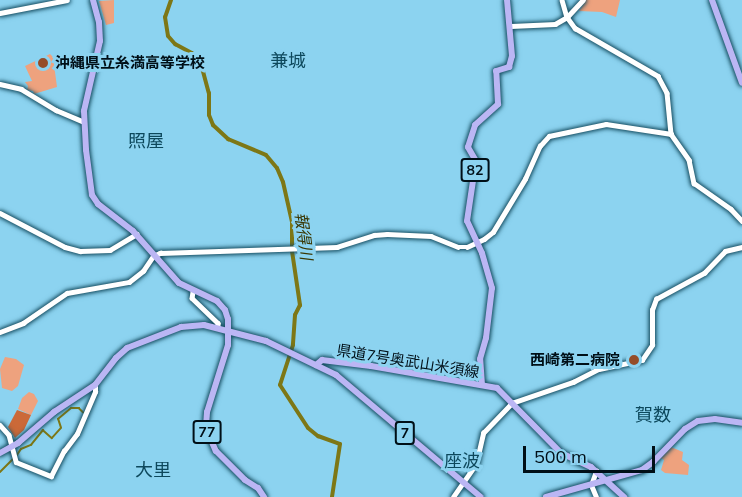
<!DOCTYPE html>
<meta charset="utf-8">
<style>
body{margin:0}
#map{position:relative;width:742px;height:497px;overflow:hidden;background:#8cd3f0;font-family:Mulish,"Noto Sans JP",sans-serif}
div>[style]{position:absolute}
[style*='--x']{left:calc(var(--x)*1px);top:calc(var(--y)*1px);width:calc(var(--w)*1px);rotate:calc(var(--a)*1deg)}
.green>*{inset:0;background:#eea27e}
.forest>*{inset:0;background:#cb6938}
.stream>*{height:1.5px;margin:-0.75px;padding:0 0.75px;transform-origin:0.75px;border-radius:0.75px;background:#7d7716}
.river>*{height:4px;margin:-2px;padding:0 2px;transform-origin:2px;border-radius:2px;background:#7d7716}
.roads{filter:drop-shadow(0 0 2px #164e62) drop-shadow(0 0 2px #164e62)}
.secondary>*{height:4.5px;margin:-2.25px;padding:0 2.25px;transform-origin:2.25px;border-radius:2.25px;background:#fff}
.primary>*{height:6px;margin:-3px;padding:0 3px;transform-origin:3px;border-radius:3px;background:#bbb6f4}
.dots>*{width:16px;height:16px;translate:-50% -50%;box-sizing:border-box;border:3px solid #8cd3f0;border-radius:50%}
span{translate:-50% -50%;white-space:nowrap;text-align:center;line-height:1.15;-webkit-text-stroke:6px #8cd3f0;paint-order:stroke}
.shield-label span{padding:2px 4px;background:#8cd3f0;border:2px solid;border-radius:4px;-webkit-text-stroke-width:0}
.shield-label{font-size:14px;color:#000f17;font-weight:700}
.poi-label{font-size:15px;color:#000f17;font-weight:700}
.left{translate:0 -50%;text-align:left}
.right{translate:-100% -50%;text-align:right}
.street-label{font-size:15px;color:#000f17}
.water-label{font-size:16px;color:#3a3703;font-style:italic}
.quarter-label{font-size:18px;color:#0d485c}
.scale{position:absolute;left:523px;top:446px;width:132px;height:27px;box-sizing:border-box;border:3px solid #000f17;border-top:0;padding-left:8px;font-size:18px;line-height:21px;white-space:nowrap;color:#000f17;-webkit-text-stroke:4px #8cd3f0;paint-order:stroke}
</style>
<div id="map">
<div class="green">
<div style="clip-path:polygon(114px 0,114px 23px,106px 25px,99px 1px)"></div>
<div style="clip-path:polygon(586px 0,620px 0,616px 17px,602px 12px,579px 11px)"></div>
<div style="clip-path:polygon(50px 54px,53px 57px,57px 87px,34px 94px,33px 91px,27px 90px,28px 86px,25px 82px,32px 81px,25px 66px)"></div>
<div style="clip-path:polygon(5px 357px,16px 359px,24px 365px,18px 386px,12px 391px,2px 388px,0 369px)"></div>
<div style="clip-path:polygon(29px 392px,34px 394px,38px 401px,31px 415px,18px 409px,22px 398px)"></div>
<div style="clip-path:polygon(671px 447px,683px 452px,682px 460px,689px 465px,688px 475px,665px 473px,661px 470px,664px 460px,661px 458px)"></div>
</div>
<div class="forest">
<div style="clip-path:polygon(17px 410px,31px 415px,24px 430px,15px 438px,8px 427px)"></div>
</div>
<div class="stream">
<div style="--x:17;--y:455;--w:7;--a:-56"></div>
<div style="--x:21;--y:449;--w:11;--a:-22"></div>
<div style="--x:31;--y:445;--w:19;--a:-51"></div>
<div style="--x:43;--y:430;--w:12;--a:42"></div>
<div style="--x:52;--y:438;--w:13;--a:-48"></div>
<div style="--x:61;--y:428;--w:9;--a:-108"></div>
<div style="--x:58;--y:419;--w:17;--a:-40"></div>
<div style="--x:71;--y:408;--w:8;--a:0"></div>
<div style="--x:79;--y:408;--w:6;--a:45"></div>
<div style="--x:0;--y:472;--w:20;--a:-45"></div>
</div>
<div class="river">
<div style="--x:171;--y:0;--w:18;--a:109"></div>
<div style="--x:165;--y:17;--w:19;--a:81"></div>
<div style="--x:168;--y:36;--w:11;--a:49"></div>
<div style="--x:175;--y:44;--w:19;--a:28"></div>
<div style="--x:192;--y:53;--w:14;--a:51"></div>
<div style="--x:201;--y:64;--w:30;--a:75"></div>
<div style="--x:209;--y:93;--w:22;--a:90"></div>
<div style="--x:209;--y:115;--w:11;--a:68"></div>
<div style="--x:213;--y:125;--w:21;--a:43"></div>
<div style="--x:228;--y:139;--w:41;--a:22.8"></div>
<div style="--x:266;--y:155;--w:17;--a:50"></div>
<div style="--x:277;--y:168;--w:15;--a:67"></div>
<div style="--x:283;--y:182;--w:41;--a:77.3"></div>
<div style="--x:292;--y:222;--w:29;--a:90"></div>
<div style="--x:292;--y:251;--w:55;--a:81.6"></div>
<div style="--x:300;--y:305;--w:11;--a:117"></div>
<div style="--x:295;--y:315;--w:30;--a:94"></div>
<div style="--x:293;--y:345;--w:42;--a:108"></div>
<div style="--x:280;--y:385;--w:51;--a:56.9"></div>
<div style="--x:308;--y:428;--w:13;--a:39"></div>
<div style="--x:318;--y:436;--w:23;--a:20"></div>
<div style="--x:340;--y:444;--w:54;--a:98.6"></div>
</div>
<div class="roads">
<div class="secondary">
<div style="--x:562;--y:0;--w:18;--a:74"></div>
<div style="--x:567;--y:17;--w:14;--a:54"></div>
<div style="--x:575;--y:28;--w:96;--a:30"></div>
<div style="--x:658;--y:76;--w:19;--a:62"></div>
<div style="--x:667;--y:93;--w:41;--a:84.4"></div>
<div style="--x:671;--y:134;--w:32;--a:55"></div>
<div style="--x:689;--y:160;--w:24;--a:78"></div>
<div style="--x:694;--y:183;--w:45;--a:35.1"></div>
<div style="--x:731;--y:209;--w:16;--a:47"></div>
<div style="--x:0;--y:13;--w:68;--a:-11"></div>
<div style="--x:511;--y:26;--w:44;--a:-2.6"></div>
<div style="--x:555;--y:24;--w:14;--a:-30"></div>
<div style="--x:567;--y:17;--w:23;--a:-47"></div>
<div style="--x:0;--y:84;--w:22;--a:13"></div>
<div style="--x:21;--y:89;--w:41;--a:31"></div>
<div style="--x:56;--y:110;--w:30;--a:23"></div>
<div style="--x:0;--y:213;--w:73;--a:27.6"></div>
<div style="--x:65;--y:247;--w:16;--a:15"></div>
<div style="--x:80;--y:251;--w:30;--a:-2"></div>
<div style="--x:110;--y:250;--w:31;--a:-31"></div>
<div style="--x:193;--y:292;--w:6;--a:99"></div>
<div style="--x:192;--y:298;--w:36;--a:44"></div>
<div style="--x:218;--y:323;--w:5;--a:90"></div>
<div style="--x:0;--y:332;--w:25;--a:-21"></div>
<div style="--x:23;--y:323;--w:53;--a:-34.3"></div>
<div style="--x:67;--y:293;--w:63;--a:-10.1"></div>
<div style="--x:129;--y:282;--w:18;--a:-38"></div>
<div style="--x:143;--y:271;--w:18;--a:-56"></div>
<div style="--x:153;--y:256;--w:8;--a:-23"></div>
<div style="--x:160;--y:253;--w:177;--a:-1.9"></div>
<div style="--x:337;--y:247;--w:39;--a:-18"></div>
<div style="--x:374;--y:235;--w:13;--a:-4"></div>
<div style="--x:387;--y:234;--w:44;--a:2.6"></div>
<div style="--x:431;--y:236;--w:29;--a:22"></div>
<div style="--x:458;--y:247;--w:9;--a:0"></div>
<div style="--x:467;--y:247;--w:19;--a:-25"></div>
<div style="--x:484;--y:239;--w:11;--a:-38"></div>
<div style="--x:493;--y:232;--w:62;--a:-58.9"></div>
<div style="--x:525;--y:179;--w:36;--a:-66"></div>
<div style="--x:540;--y:146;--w:13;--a:-48"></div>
<div style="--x:549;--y:136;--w:58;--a:-11.9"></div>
<div style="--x:606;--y:124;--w:66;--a:8.7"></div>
<div style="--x:0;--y:425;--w:13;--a:48"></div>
<div style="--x:9;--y:435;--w:28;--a:75"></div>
<div style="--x:16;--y:462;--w:38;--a:22"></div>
<div style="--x:51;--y:476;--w:28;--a:-63"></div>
<div style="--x:64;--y:451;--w:21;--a:-53"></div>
<div style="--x:77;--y:434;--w:46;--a:-66.8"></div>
<div style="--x:95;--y:392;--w:7;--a:-90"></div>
<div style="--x:453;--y:497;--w:40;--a:-55.1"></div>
<div style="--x:476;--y:464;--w:32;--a:-77"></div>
<div style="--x:483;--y:433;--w:42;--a:-46"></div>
<div style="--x:512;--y:403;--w:65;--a:-19"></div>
<div style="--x:573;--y:382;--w:29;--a:-27"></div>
<div style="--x:599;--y:369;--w:44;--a:-11.8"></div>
<div style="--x:642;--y:360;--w:18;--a:-56"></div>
<div style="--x:652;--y:345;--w:35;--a:-90"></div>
<div style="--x:652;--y:310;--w:12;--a:-70"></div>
<div style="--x:656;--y:299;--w:55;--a:-28.4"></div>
<div style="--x:704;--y:273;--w:30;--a:-46"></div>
<div style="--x:725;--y:251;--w:17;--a:-13"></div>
<div style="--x:596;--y:497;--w:13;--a:-113"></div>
<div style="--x:591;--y:485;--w:15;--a:-70"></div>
</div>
<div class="primary">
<div style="--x:93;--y:0;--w:23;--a:75"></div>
<div style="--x:99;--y:22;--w:19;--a:87"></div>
<div style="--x:100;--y:41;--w:72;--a:102.9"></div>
<div style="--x:84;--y:111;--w:39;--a:87"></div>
<div style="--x:86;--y:150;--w:45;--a:82.4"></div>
<div style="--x:92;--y:195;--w:11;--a:56"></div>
<div style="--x:98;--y:204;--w:44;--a:37.6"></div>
<div style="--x:133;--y:231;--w:69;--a:48.5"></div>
<div style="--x:179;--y:283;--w:42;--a:25.3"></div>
<div style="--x:217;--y:301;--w:12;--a:48"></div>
<div style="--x:225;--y:310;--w:9;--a:72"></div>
<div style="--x:228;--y:319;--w:26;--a:90"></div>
<div style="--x:228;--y:345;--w:70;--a:107.4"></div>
<div style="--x:207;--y:412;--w:16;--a:94"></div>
<div style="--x:206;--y:428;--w:25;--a:67"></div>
<div style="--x:216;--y:451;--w:41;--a:45"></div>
<div style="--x:245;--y:480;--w:15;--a:32"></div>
<div style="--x:258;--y:488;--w:11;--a:56"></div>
<div style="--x:712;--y:0;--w:88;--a:70.1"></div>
<div style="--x:316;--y:365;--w:8;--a:-40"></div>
<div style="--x:322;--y:360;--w:49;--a:7"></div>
<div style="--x:371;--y:366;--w:128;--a:9.9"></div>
<div style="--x:497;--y:388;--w:91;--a:45.4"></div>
<div style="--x:561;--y:453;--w:33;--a:25"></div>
<div style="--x:591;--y:467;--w:45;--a:42.3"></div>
<div style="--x:482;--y:385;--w:26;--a:-94"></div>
<div style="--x:480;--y:359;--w:22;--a:-74"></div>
<div style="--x:486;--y:338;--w:50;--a:-83.2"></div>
<div style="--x:492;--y:288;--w:36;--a:-106"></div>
<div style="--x:482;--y:253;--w:35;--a:-115"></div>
<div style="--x:467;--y:221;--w:61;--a:-81.5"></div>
<div style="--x:476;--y:161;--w:16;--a:-120"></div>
<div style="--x:468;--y:147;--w:23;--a:-72"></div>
<div style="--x:475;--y:125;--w:31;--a:-42"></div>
<div style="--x:498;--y:104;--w:33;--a:-93"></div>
<div style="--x:496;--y:71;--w:14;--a:-17"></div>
<div style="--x:509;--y:67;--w:11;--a:-75"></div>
<div style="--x:512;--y:56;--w:56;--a:-95.1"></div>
<div style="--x:0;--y:453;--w:21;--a:-29"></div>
<div style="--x:18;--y:443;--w:48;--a:-40.7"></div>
<div style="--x:54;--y:412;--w:49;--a:-33.4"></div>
<div style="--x:95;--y:385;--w:34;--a:-52"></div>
<div style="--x:116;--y:358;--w:15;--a:-42"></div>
<div style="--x:127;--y:348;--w:58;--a:-21.3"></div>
<div style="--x:181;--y:327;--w:23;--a:-5"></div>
<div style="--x:204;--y:325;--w:64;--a:14.5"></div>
<div style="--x:266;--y:341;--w:78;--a:25.9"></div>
<div style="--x:336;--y:375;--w:189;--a:40.1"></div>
<div style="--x:546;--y:497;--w:100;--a:-15.7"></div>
<div style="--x:642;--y:470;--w:14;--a:-36"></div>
<div style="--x:653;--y:462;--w:46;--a:-45.9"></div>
<div style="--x:685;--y:429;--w:15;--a:-32"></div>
<div style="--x:698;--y:421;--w:17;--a:-7"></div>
<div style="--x:715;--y:419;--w:27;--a:8"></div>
</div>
</div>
<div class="dots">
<div style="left:43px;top:63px;background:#954d29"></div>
<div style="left:634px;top:360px;background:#954d29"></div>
</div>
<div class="shield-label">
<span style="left:475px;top:170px">82</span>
<span style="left:207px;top:432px">77</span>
<span style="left:405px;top:433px">7</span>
</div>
<div class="poi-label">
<span class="left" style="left:55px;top:63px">沖縄県立糸満高等学校</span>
<span class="right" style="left:620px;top:360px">西崎第二病院</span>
</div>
<div class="street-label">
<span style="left:408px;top:361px;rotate:9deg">県道7号奥武山米須線</span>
</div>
<div class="water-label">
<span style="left:304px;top:236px;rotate:83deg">報得川</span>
</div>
<div class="quarter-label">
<span style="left:288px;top:61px">兼城</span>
<span style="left:146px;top:141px">照屋</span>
<span style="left:653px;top:415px">賀数</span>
<span style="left:462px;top:461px">座波</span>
<span style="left:153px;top:470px">大里</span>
</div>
<div class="scale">500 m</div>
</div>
